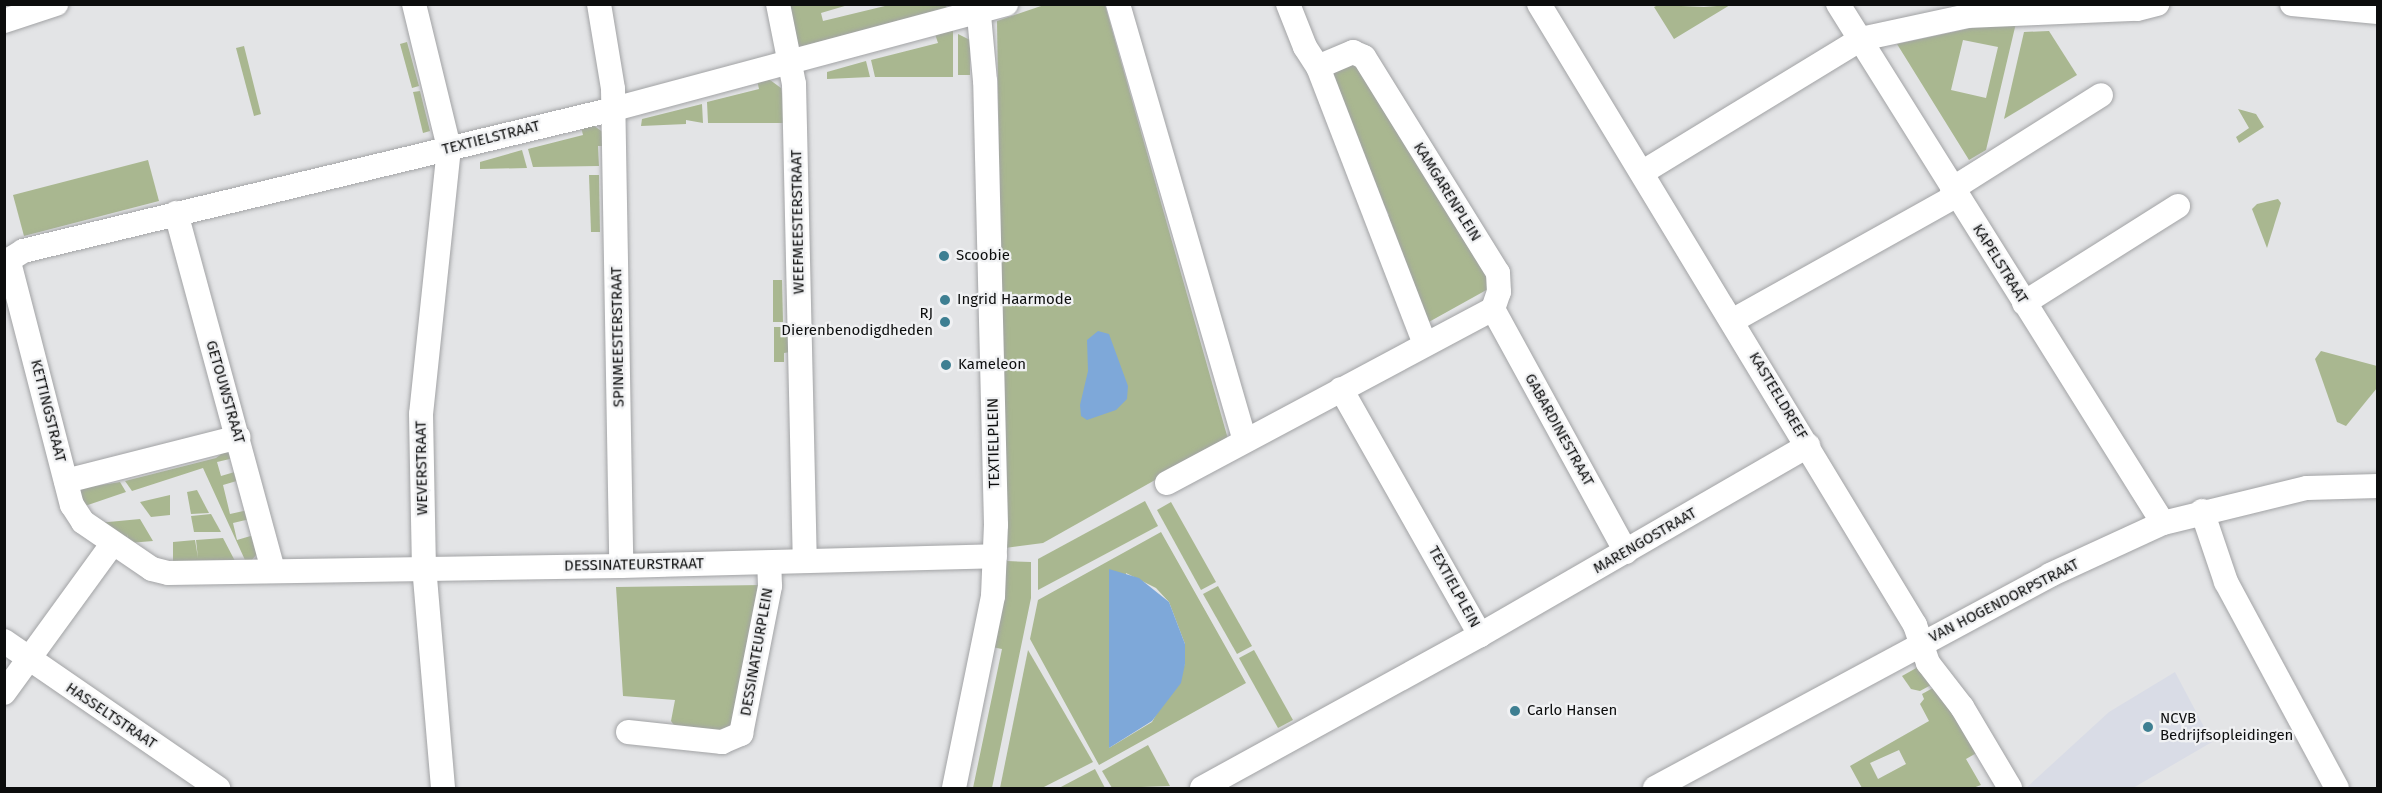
<!DOCTYPE html>
<style>
body{margin:0}
#map{position:relative;width:2382px;height:793px;overflow:hidden;background:#e3e4e6;font-family:"Fira Sans",sans-serif}
div>[style]{position:absolute}
[style*='--x']{left:calc(var(--x)*1px);top:calc(var(--y)*1px);width:calc(var(--w)*1px);rotate:calc(var(--a)*1deg)}
.built>*{inset:0;background:#d9dce6}
.green>*{inset:0;background:#a9b790}
.water>*{inset:0;background:#7ea8d9}
.roads{filter:drop-shadow(0 0 2px #a2a3a5) drop-shadow(0 0 2px #a2a3a5)}
.minor>*{height:24px;margin:-12px;padding:0 12px;transform-origin:12px;border-radius:12px;background:#fff}
.dots>*{width:16px;height:16px;translate:-50% -50%;box-sizing:border-box;border:3px solid #f0f1f3;border-radius:50%}
span{translate:-50% -50%;white-space:nowrap;text-align:center;line-height:1.15;-webkit-text-stroke:4.5px #f0f1f3;paint-order:stroke}
.street-label{font-size:15px;color:#0c0d0d}
.poi-label{font-size:15px;color:#0c0d0d}
.left{translate:0 -50%;text-align:left}
.right{translate:-100% -50%;text-align:right}
.frame{position:absolute;inset:0;border:6px solid #0c0d0d;pointer-events:none}
</style>
<div id="map">
<div class="built">
<div style="clip-path:polygon(2175px 672px,2212px 742px,2133px 788px,2026px 788px,2109px 712px)"></div>
</div>
<div class="green">
<div style="clip-path:polygon(789px 5px,848px 5px,821px 13px,823px 21px,889px 5px,946px 5px,947px 9px,799px 47px)"></div>
<div style="clip-path:polygon(1044px 5px,1105px 5px,1228px 439px,1043px 543px,1005px 548px,997px 21px)"></div>
<div style="clip-path:polygon(1658px 5px,1704px 7px,1730px 5px,1674px 39px,1654px 7px)"></div>
<div style="clip-path:polygon(evenodd,2016px 23px,1986px 150px,1969px 160px,1897px 44px,1981px 26px,2016px 23px,1963px 40px,1998px 47px,1986px 98px,1951px 90px,1963px 40px)"></div>
<div style="clip-path:polygon(953px 30px,953px 77px,875px 77px,871px 60px,938px 43px,935px 34px)"></div>
<div style="clip-path:polygon(2049px 31px,2077px 75px,2004px 119px,2024px 32px)"></div>
<div style="clip-path:polygon(958px 34px,970px 40px,970px 75px,958px 75px)"></div>
<div style="clip-path:polygon(407px 42px,419px 86px,412px 88px,400px 44px)"></div>
<div style="clip-path:polygon(244px 46px,261px 114px,254px 116px,236px 48px)"></div>
<div style="clip-path:polygon(1352px 60px,1487px 271px,1490px 288px,1427px 323px,1383px 219px,1389px 215px,1384px 205px,1378px 207px,1330px 72px)"></div>
<div style="clip-path:polygon(866px 61px,870px 77px,827px 79px,827px 72px)"></div>
<div style="clip-path:polygon(757px 80px,770px 80px,781px 88px,787px 123px,708px 123px,707px 102px,759px 89px)"></div>
<div style="clip-path:polygon(420px 91px,430px 131px,423px 133px,413px 92px)"></div>
<div style="clip-path:polygon(702px 104px,703px 123px,686px 120px,686px 124px,641px 126px,642px 119px)"></div>
<div style="clip-path:polygon(2238px 109px,2256px 114px,2264px 127px,2239px 143px,2236px 137px,2249px 128px)"></div>
<div style="clip-path:polygon(593px 125px,604px 133px,607px 146px,598px 146px,599px 166px,533px 167px,528px 149px,583px 135px,581px 127px)"></div>
<div style="clip-path:polygon(522px 150px,527px 168px,480px 169px,480px 162px)"></div>
<div style="clip-path:polygon(148px 160px,159px 201px,24px 236px,13px 195px)"></div>
<div style="clip-path:polygon(589px 175px,599px 175px,600px 232px,591px 232px)"></div>
<div style="clip-path:polygon(2278px 199px,2281px 203px,2267px 248px,2252px 209px,2257px 204px)"></div>
<div style="clip-path:polygon(773px 280px,782px 280px,783px 322px,773px 322px)"></div>
<div style="clip-path:polygon(774px 327px,783px 327px,783px 332px,788px 332px,790px 352px,784px 353px,784px 362px,774px 362px)"></div>
<div style="clip-path:polygon(2321px 351px,2377px 366px,2377px 388px,2346px 426px,2337px 422px,2315px 359px)"></div>
<div style="clip-path:polygon(228px 449px,234px 458px,217px 462px,221px 476px,238px 471px,240px 480px,223px 485px,230px 514px,248px 510px,250px 519px,233px 523px,237px 540px,254px 535px,257px 554px,250px 562px,245px 560px,203px 468px,132px 491px,125px 481px,216px 458px)"></div>
<div style="clip-path:polygon(120px 482px,126px 492px,82px 507px,77px 489px)"></div>
<div style="clip-path:polygon(197px 490px,209px 513px,191px 514px,187px 492px)"></div>
<div style="clip-path:polygon(170px 495px,170px 515px,151px 517px,140px 502px)"></div>
<div style="clip-path:polygon(1145px 501px,1158px 526px,1038px 590px,1038px 559px)"></div>
<div style="clip-path:polygon(1171px 502px,1216px 582px,1201px 590px,1157px 510px)"></div>
<div style="clip-path:polygon(211px 514px,221px 532px,194px 532px,191px 516px)"></div>
<div style="clip-path:polygon(140px 519px,153px 541px,129px 543px,127px 534px,128px 544px,98px 523px)"></div>
<div style="clip-path:polygon(evenodd,1161px 532px,1246px 683px,1099px 765px,1030px 639px,1038px 600px,1161px 532px,1126px 573px,1156px 588px,1169px 602px,1185px 644px,1185px 664px,1152px 722px,1109px 748px,1126px 573px)"></div>
<div style="clip-path:polygon(223px 538px,235px 561px,173px 564px,173px 542px,195px 540px,198px 558px,196px 540px)"></div>
<div style="clip-path:polygon(1007px 561px,1031px 562px,1031px 598px,992px 788px,973px 788px,1002px 649px,992px 647px)"></div>
<div style="clip-path:polygon(763px 585px,730px 732px,676px 728px,671px 721px,675px 700px,623px 696px,616px 587px)"></div>
<div style="clip-path:polygon(1218px 586px,1252px 646px,1237px 654px,1203px 594px)"></div>
<div style="clip-path:polygon(1028px 650px,1093px 762px,1042px 788px,1000px 788px)"></div>
<div style="clip-path:polygon(1254px 650px,1293px 720px,1278px 728px,1239px 658px)"></div>
<div style="clip-path:polygon(1918px 667px,1931px 685px,1920px 691px,1911px 689px,1902px 676px)"></div>
<div style="clip-path:polygon(evenodd,1933px 688px,1980px 751px,1966px 759px,1981px 785px,1973px 788px,1862px 788px,1850px 766px,1929px 721px,1920px 704px,1924px 699px,1922px 694px,1933px 688px,1899px 750px,1906px 764px,1878px 779px,1870px 763px,1899px 750px)"></div>
<div style="clip-path:polygon(1148px 745px,1170px 786px,1112px 788px,1102px 771px)"></div>
<div style="clip-path:polygon(1095px 769px,1105px 788px,1059px 788px)"></div>
</div>
<div class="water">
<div style="clip-path:polygon(1098px 331px,1109px 334px,1128px 386px,1127px 399px,1116px 410px,1087px 420px,1081px 416px,1080px 405px,1088px 371px,1087px 340px)"></div>
<div style="clip-path:polygon(1109px 569px,1139px 578px,1169px 602px,1185px 644px,1185px 664px,1181px 683px,1152px 721px,1109px 748px)"></div>
</div>
<div class="roads">
<div class="minor">
<div style="--x:414;--y:4;--w:148;--a:76.3"></div>
<div style="--x:449;--y:148;--w:267;--a:96"></div>
<div style="--x:421;--y:414;--w:152;--a:88.9"></div>
<div style="--x:424;--y:566;--w:223;--a:85.1"></div>
<div style="--x:599;--y:4;--w:86;--a:80.6"></div>
<div style="--x:613;--y:89;--w:477;--a:89"></div>
<div style="--x:778;--y:4;--w:82;--a:78.7"></div>
<div style="--x:794;--y:84;--w:477;--a:88.7"></div>
<div style="--x:1118;--y:4;--w:454;--a:73.8"></div>
<div style="--x:1288;--y:4;--w:46;--a:68.4"></div>
<div style="--x:1305;--y:47;--w:24;--a:57"></div>
<div style="--x:1318;--y:67;--w:297;--a:68.9"></div>
<div style="--x:1539;--y:4;--w:726;--a:58.81"></div>
<div style="--x:1915;--y:625;--w:40;--a:71.1"></div>
<div style="--x:1928;--y:663;--w:56;--a:52.3"></div>
<div style="--x:1962;--y:707;--w:94;--a:59.3"></div>
<div style="--x:1838;--y:4;--w:612;--a:57.95"></div>
<div style="--x:2292;--y:4;--w:86;--a:5.3"></div>
<div style="--x:4;--y:21;--w:55;--a:-18.1"></div>
<div style="--x:1643;--y:172;--w:255;--a:-31.4"></div>
<div style="--x:1861;--y:39;--w:108;--a:-12.2"></div>
<div style="--x:1967;--y:16;--w:170;--a:-2.4"></div>
<div style="--x:2137;--y:9;--w:21;--a:-14"></div>
<div style="--x:1952;--y:189;--w:176;--a:-32.2"></div>
<div style="--x:176;--y:213;--w:370;--a:74.8"></div>
<div style="--x:9;--y:262;--w:251;--a:75.5"></div>
<div style="--x:72;--y:505;--w:20;--a:57"></div>
<div style="--x:83;--y:522;--w:83;--a:34.3"></div>
<div style="--x:152;--y:569;--w:16;--a:14"></div>
<div style="--x:168;--y:573;--w:453;--a:-0.9"></div>
<div style="--x:621;--y:566;--w:374;--a:-1.5"></div>
<div style="--x:4;--y:263;--w:22;--a:-32"></div>
<div style="--x:23;--y:251;--w:608;--a:-13.51"></div>
<div style="--x:614;--y:109;--w:406;--a:-15"></div>
<div style="--x:2024;--y:303;--w:182;--a:-32.2"></div>
<div style="--x:1493;--y:309;--w:277;--a:61.3"></div>
<div style="--x:1732;--y:321;--w:258;--a:-29.2"></div>
<div style="--x:1341;--y:389;--w:283;--a:60.5"></div>
<div style="--x:66;--y:481;--w:178;--a:-14.3"></div>
<div style="--x:1167;--y:483;--w:370;--a:-28.1"></div>
<div style="--x:1493;--y:309;--w:18;--a:-71"></div>
<div style="--x:1499;--y:292;--w:19;--a:-93"></div>
<div style="--x:1498;--y:273;--w:254;--a:-121.8"></div>
<div style="--x:1364;--y:57;--w:12;--a:-156"></div>
<div style="--x:1353;--y:52;--w:38;--a:157"></div>
<div style="--x:2202;--y:511;--w:75;--a:71.3"></div>
<div style="--x:2226;--y:582;--w:234;--a:61.7"></div>
<div style="--x:4;--y:641;--w:260;--a:34.5"></div>
<div style="--x:4;--y:693;--w:185;--a:-54"></div>
<div style="--x:628;--y:732;--w:95;--a:6.1"></div>
<div style="--x:722;--y:742;--w:21;--a:-23"></div>
<div style="--x:741;--y:734;--w:151;--a:-78.9"></div>
<div style="--x:770;--y:586;--w:23;--a:-92"></div>
<div style="--x:954;--y:788;--w:196;--a:-78.5"></div>
<div style="--x:993;--y:596;--w:71;--a:-87.6"></div>
<div style="--x:996;--y:525;--w:444;--a:-91.4"></div>
<div style="--x:985;--y:81;--w:77;--a:-95.2"></div>
<div style="--x:1202;--y:788;--w:317;--a:-28.8"></div>
<div style="--x:1480;--y:635;--w:379;--a:-30"></div>
<div style="--x:1655;--y:788;--w:449;--a:-28.3"></div>
<div style="--x:2050;--y:575;--w:124;--a:-24.7"></div>
<div style="--x:2163;--y:523;--w:148;--a:-13.7"></div>
<div style="--x:2307;--y:488;--w:71;--a:-1.6"></div>
</div>
</div>
<div class="dots">
<div style="left:944px;top:256px;background:#3e7f92"></div>
<div style="left:945px;top:300px;background:#3e7f92"></div>
<div style="left:945px;top:322px;background:#3e7f92"></div>
<div style="left:946px;top:365px;background:#3e7f92"></div>
<div style="left:1515px;top:711px;background:#3e7f92"></div>
<div style="left:2148px;top:727px;background:#3e7f92"></div>
</div>
<div class="street-label">
<span style="left:491px;top:138px;rotate:-14deg">TEXTIELSTRAAT</span>
<span style="left:1447px;top:192px;rotate:58deg">KAMGARENPLEIN</span>
<span style="left:798px;top:222px;rotate:-91deg">WEEFMEESTERSTRAAT</span>
<span style="left:2000px;top:264px;rotate:58deg">KAPELSTRAAT</span>
<span style="left:618px;top:337px;rotate:-91deg">SPINMEESTERSTRAAT</span>
<span style="left:225px;top:392px;rotate:74deg">GETOUWSTRAAT</span>
<span style="left:1778px;top:396px;rotate:59deg">KASTEELDREEF</span>
<span style="left:48px;top:411px;rotate:76deg">KETTINGSTRAAT</span>
<span style="left:1559px;top:430px;rotate:61deg">GABARDINESTRAAT</span>
<span style="left:994px;top:443px;rotate:-91deg">TEXTIELPLEIN</span>
<span style="left:422px;top:468px;rotate:-91deg">WEVERSTRAAT</span>
<span style="left:1645px;top:541px;rotate:-30deg">MARENGOSTRAAT</span>
<span style="left:634px;top:565px;rotate:-1deg">DESSINATEURSTRAAT</span>
<span style="left:1454px;top:587px;rotate:61deg">TEXTIELPLEIN</span>
<span style="left:2004px;top:601px;rotate:-27deg">VAN HOGENDORPSTRAAT</span>
<span style="left:757px;top:652px;rotate:-80deg">DESSINATEURPLEIN</span>
<span style="left:111px;top:716px;rotate:34deg">HASSELTSTRAAT</span>
</div>
<div class="poi-label">
<span class="left" style="left:956px;top:256px">Scoobie</span>
<span class="left" style="left:957px;top:300px">Ingrid Haarmode</span>
<span class="right" style="left:933px;top:322px">RJ<br>Dierenbenodigdheden</span>
<span class="left" style="left:958px;top:365px">Kameleon</span>
<span class="left" style="left:1527px;top:711px">Carlo Hansen</span>
<span class="left" style="left:2160px;top:727px">NCVB<br>Bedrijfsopleidingen</span>
</div>
<div class="frame"></div>
</div>
